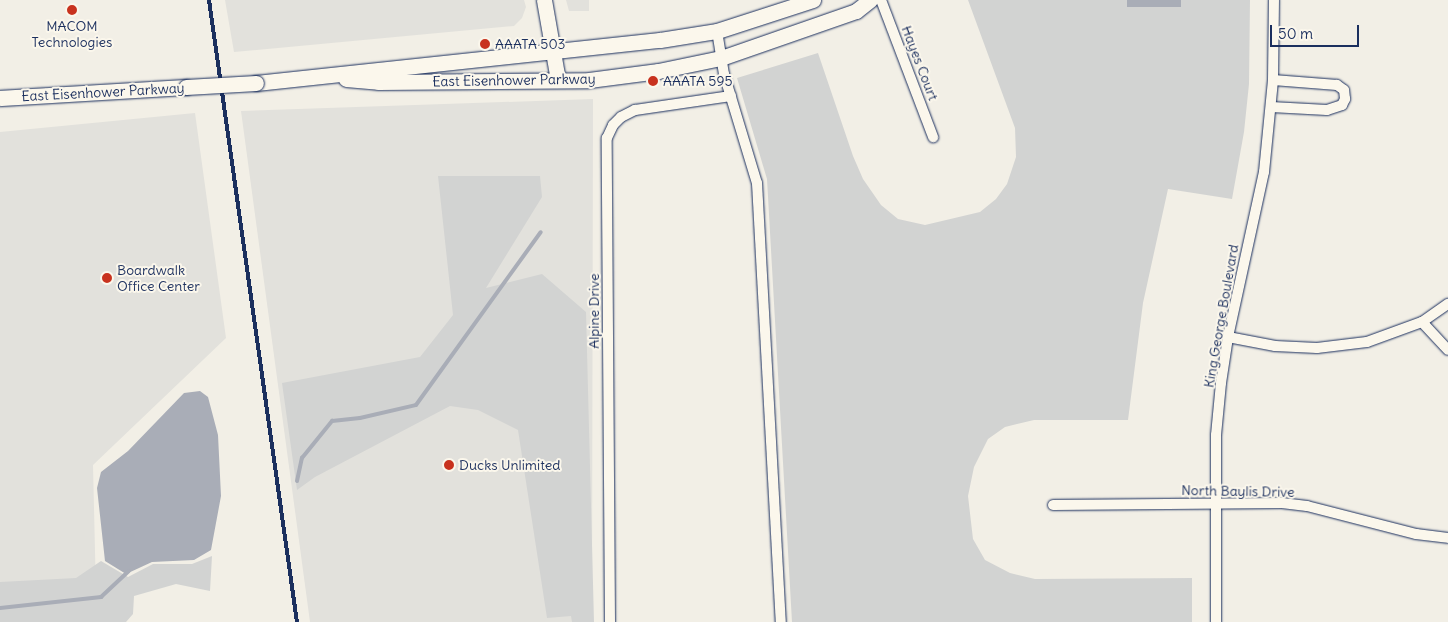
<!DOCTYPE html>
<style>
body{margin:0}
#map{position:relative;width:1448px;height:622px;overflow:hidden;background:#f2efe6;font-family:Delius,sans-serif}
div>[style]{position:absolute}
[style*='--x']{left:calc(var(--x)*1px);top:calc(var(--y)*1px);width:calc(var(--w)*1px);rotate:calc(var(--a)*1deg)}
.built>*{inset:0;background:#e2e1dc}
.green>*{inset:0;background:#d2d3d2}
.water>*{inset:0;background:#a9adb7}
.stream>*{height:4px;margin:-2px;padding:0 2px;transform-origin:2px;border-radius:2px;background:#a9adb7}
.roads{filter:drop-shadow(0 0 1px #1b2f5e) drop-shadow(0 0 1px #1b2f5e)}
.street>*{height:10px;margin:-5px;padding:0 5px;transform-origin:5px;border-radius:5px;background:#fbf7ec}
.secondary>*{height:15px;margin:-7.5px;padding:0 7.5px;transform-origin:7.5px;border-radius:7.5px;background:#fbf7ec}
.rail>*{height:4px;margin:-2px;padding:0 2px;transform-origin:2px;border-radius:2px;background:#1b2f5e}
.bridges{filter:drop-shadow(0 0 1px #1b2f5e) drop-shadow(0 0 1px #1b2f5e)}
.secondary-bridge>*{height:15px;margin:-7.5px;padding:0 7.5px;transform-origin:7.5px;border-radius:7.5px;background:#fbf7ec}
.dots>*{width:14px;height:14px;translate:-50% -50%;box-sizing:border-box;border:2px solid #fbf7ec;border-radius:50%}
span{translate:-50% -50%;white-space:nowrap;text-align:center;line-height:1.15;-webkit-text-stroke:4px #fbf7ec;paint-order:stroke}
.poi-label{font-size:14px;color:#1b2f5e}
.left{translate:0 -50%;text-align:left}
.street-label{font-size:14px;color:#1b2f5e}
.scale{position:absolute;left:1270px;top:25px;width:89px;height:22px;box-sizing:border-box;border:2px solid #1b2f5e;border-top:0;padding-left:6px;font-size:15px;line-height:18px;white-space:nowrap;color:#1b2f5e;-webkit-text-stroke:4px #fbf7ec;paint-order:stroke}
</style>
<div id="map">
<div class="built">
<div style="clip-path:polygon(225px 0,524px 0,526px 7px,522px 18px,514px 26px,234px 52px)"></div>
<div style="clip-path:polygon(566px 0,589px 0,589px 11px,569px 11px)"></div>
<div style="clip-path:polygon(593px 99px,592px 622px,310px 622px,241px 111px)"></div>
<div style="clip-path:polygon(195px 113px,226px 338px,93px 465px,96px 594px,0 604px,0 132px)"></div>
</div>
<div class="green">
<div style="clip-path:polygon(968px 0,1250px 0,1249px 84px,1244px 132px,1232px 199px,1168px 189px,1143px 303px,1128px 420px,1034px 420px,1005px 427px,988px 439px,974px 467px,968px 496px,973px 539px,985px 560px,1010px 573px,1035px 579px,1192px 578px,1192px 622px,792px 622px,767px 179px,737px 78px,818px 53px,853px 156px,863px 179px,881px 205px,898px 219px,925px 225px,980px 212px,996px 199px,1007px 184px,1016px 157px,1015px 128px)"></div>
<div style="clip-path:polygon(438px 176px,540px 176px,542px 197px,486px 288px,542px 274px,586px 312px,594px 622px,572px 622px,571px 616px,547px 618px,518px 430px,478px 410px,450px 406px,315px 477px,297px 490px,282px 383px,420px 357px,453px 315px)"></div>
<div style="clip-path:polygon(212px 556px,210px 591px,176px 584px,134px 596px,133px 614px,126px 622px,0 622px,0 582px,76px 578px,101px 561px,128px 577px,153px 564px,192px 564px)"></div>
</div>
<div class="water">
<div style="clip-path:polygon(1127px 0,1181px 0,1181px 7px,1127px 7px)"></div>
<div style="clip-path:polygon(200px 391px,208px 397px,218px 435px,221px 496px,211px 550px,194px 560px,152px 562px,126px 574px,105px 561px,97px 488px,101px 472px,128px 451px,184px 393px)"></div>
</div>
<div class="stream">
<div style="--x:297;--y:481;--w:24;--a:-78"></div>
<div style="--x:302;--y:458;--w:48;--a:-51"></div>
<div style="--x:332;--y:421;--w:28;--a:-6"></div>
<div style="--x:360;--y:418;--w:57;--a:-13.1"></div>
<div style="--x:416;--y:405;--w:213;--a:-54.2"></div>
<div style="--x:0;--y:608;--w:102;--a:-6.2"></div>
<div style="--x:101;--y:597;--w:38;--a:-43"></div>
</div>
<div class="roads">
<div class="street">
<div style="--x:881;--y:0;--w:147;--a:69.2"></div>
<div style="--x:717;--y:31;--w:44;--a:80.8"></div>
<div style="--x:724;--y:74;--w:114;--a:73.2"></div>
<div style="--x:757;--y:183;--w:440;--a:86.9"></div>
<div style="--x:1271;--y:107;--w:56;--a:3.1"></div>
<div style="--x:1327;--y:110;--w:16;--a:-18"></div>
<div style="--x:1342;--y:105;--w:7;--a:-63"></div>
<div style="--x:1345;--y:99;--w:9;--a:-96"></div>
<div style="--x:1344;--y:90;--w:9;--a:-144"></div>
<div style="--x:1337;--y:85;--w:64;--a:-175.5"></div>
<div style="--x:1422;--y:322;--w:38;--a:47"></div>
<div style="--x:1228;--y:337;--w:48;--a:10.8"></div>
<div style="--x:1275;--y:346;--w:42;--a:2.7"></div>
<div style="--x:1317;--y:348;--w:50;--a:-6.8"></div>
<div style="--x:1367;--y:342;--w:59;--a:-20"></div>
<div style="--x:1422;--y:322;--w:32;--a:-35"></div>
<div style="--x:1053;--y:505;--w:229;--a:-0.5"></div>
<div style="--x:1282;--y:503;--w:25;--a:7"></div>
<div style="--x:1307;--y:506;--w:113;--a:14.4"></div>
<div style="--x:1416;--y:534;--w:32;--a:7"></div>
<div style="--x:610;--y:622;--w:484;--a:-90.4"></div>
<div style="--x:607;--y:138;--w:14;--a:-65"></div>
<div style="--x:613;--y:125;--w:11;--a:-45"></div>
<div style="--x:621;--y:117;--w:16;--a:-27"></div>
<div style="--x:635;--y:110;--w:97;--a:-8.3"></div>
<div style="--x:1216;--y:622;--w:187;--a:-90"></div>
<div style="--x:1216;--y:435;--w:52;--a:-84.5"></div>
<div style="--x:1221;--y:383;--w:47;--a:-81.3"></div>
<div style="--x:1228;--y:337;--w:169;--a:-77.7"></div>
<div style="--x:1264;--y:172;--w:92;--a:-84.4"></div>
<div style="--x:1273;--y:80;--w:80;--a:-89.3"></div>
</div>
<div class="secondary">
<div style="--x:544;--y:0;--w:81;--a:80.1"></div>
<div style="--x:346;--y:79;--w:32;--a:5"></div>
<div style="--x:378;--y:82;--w:211;--a:-0.5"></div>
<div style="--x:589;--y:80;--w:70;--a:-7.4"></div>
<div style="--x:658;--y:71;--w:64;--a:-11.7"></div>
<div style="--x:721;--y:58;--w:143;--a:-19.2"></div>
<div style="--x:856;--y:11;--w:18;--a:-38"></div>
<div style="--x:256;--y:83;--w:406;--a:-6.1"></div>
<div style="--x:660;--y:40;--w:58;--a:-9"></div>
<div style="--x:717;--y:31;--w:101;--a:-17.9"></div>
<div style="--x:0;--y:98;--w:186;--a:-3.4"></div>
</div>
</div>
<div class="rail">
<div style="--x:209;--y:0;--w:628;--a:81.95"></div>
</div>
<div class="bridges">
<div class="secondary-bridge">
<div style="--x:186;--y:87;--w:70;--a:-3.3"></div>
</div>
</div>
<div class="dots">
<div style="left:72px;top:10px;background:#c8321e"></div>
<div style="left:485px;top:44px;background:#c8321e"></div>
<div style="left:653px;top:81px;background:#c8321e"></div>
<div style="left:107px;top:278px;background:#c8321e"></div>
<div style="left:449px;top:465px;background:#c8321e"></div>
</div>
<div class="poi-label">
<span style="left:72px;top:34px">MACOM<br>Technologies</span>
<span class="left" style="left:495px;top:44px">AAATA 503</span>
<span class="left" style="left:663px;top:81px">AAATA 595</span>
<span class="left" style="left:117px;top:278px">Boardwalk<br>Office Center</span>
<span class="left" style="left:459px;top:465px">Ducks Unlimited</span>
</div>
<div class="street-label">
<span style="left:920px;top:63px;rotate:69deg">Hayes Court</span>
<span style="left:514px;top:80px;rotate:-1deg">East Eisenhower Parkway</span>
<span style="left:103px;top:92px;rotate:-3deg">East Eisenhower Parkway</span>
<span style="left:594px;top:311px;rotate:-90deg">Alpine Drive</span>
<span style="left:1221px;top:316px;rotate:-80deg">King George Boulevard</span>
<span style="left:1238px;top:491px;rotate:1deg">North Baylis Drive</span>
</div>
<div class="scale">50 m</div>
</div>
